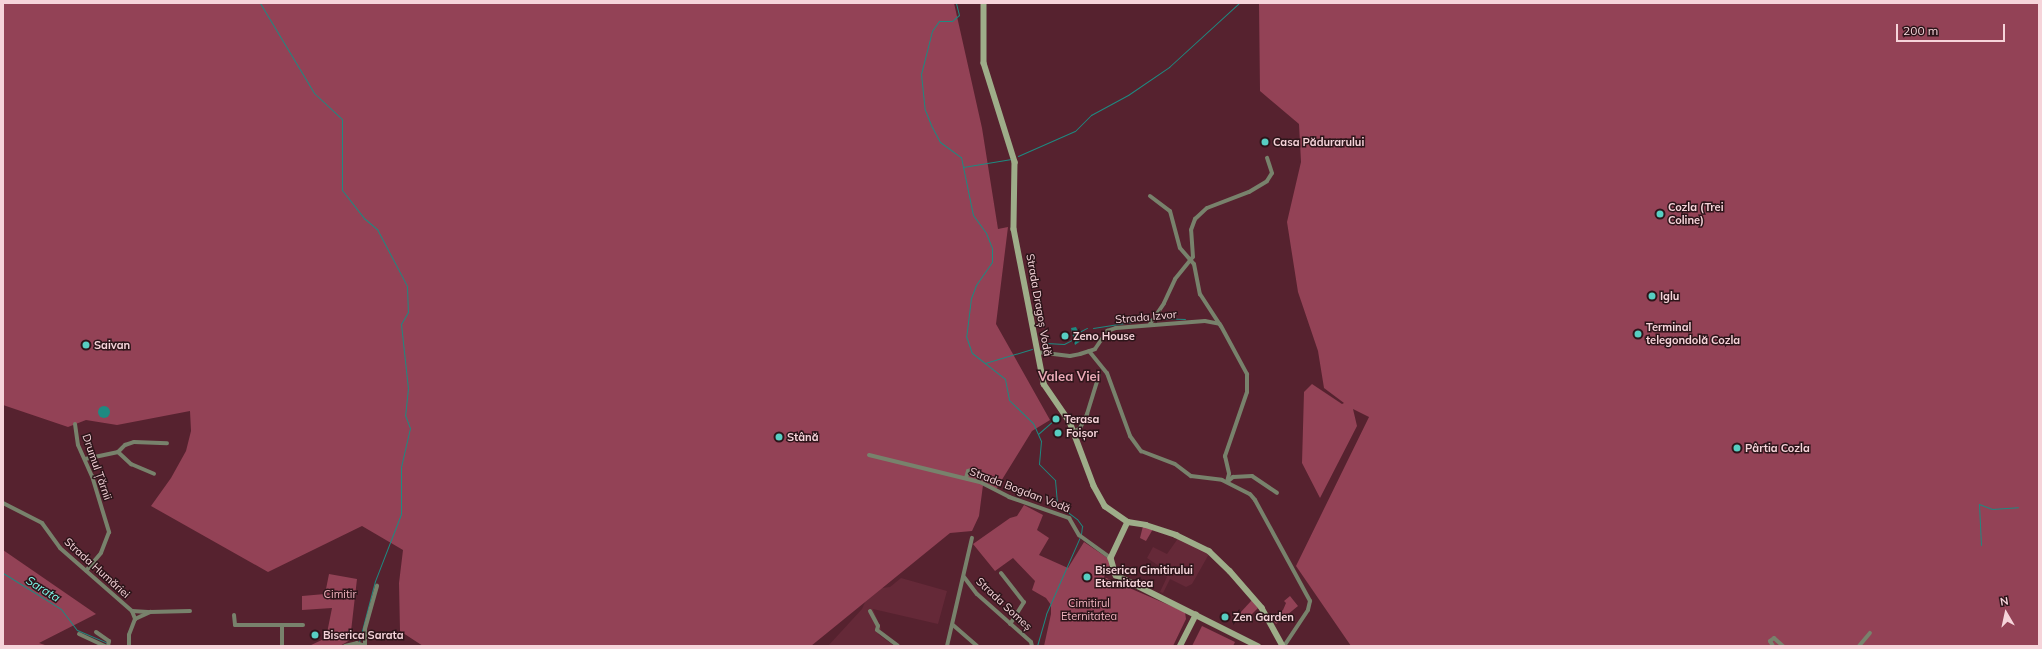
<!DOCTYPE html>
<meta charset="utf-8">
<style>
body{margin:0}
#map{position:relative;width:2042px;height:649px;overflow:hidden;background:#56222f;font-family:Mulish,sans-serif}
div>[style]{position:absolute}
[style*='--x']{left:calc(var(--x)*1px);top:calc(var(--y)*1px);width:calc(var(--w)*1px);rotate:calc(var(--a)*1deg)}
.built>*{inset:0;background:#652938}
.green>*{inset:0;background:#934256}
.water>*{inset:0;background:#1e8a81}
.round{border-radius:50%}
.stream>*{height:1px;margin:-0.5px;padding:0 0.5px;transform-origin:0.5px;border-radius:0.5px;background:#1e8a81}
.street>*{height:4px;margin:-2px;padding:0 2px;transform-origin:2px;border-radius:2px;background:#78826c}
.secondary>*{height:5.5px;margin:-2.75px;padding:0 2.75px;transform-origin:2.75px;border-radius:2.75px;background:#9ead89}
.dots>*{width:11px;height:11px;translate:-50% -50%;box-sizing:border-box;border:2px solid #2d151a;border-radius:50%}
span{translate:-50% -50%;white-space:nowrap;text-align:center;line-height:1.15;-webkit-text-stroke:3px #2d151a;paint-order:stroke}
.poi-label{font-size:11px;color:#f6d4da;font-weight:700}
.left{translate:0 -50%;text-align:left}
.street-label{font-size:11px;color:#f6d4da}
.park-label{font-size:11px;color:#f0b2bd}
.water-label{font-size:12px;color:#80f9ec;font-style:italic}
.quarter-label{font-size:13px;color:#eaa9b6;font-weight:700}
.frame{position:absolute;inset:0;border:4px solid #f6d4da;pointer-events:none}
.north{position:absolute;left:1986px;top:593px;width:40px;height:40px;-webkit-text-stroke:3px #2d151a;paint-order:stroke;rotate:351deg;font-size:11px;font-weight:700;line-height:16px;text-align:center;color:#f6d4da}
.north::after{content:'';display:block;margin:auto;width:14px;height:18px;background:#f6d4da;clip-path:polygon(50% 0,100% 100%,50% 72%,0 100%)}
.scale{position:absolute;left:1896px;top:24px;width:109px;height:18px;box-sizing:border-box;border:2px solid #f6d4da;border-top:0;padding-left:5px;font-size:12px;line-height:14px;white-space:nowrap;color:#f6d4da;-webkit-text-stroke:3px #2d151a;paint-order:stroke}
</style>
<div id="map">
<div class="built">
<div style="clip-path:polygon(1179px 537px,1209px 554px,1192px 584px,1186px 587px,1170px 579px,1163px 593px,1160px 592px,1167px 577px,1159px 573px,1162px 568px,1147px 558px,1153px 547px,1167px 554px)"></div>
<div style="clip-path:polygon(901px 578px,947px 591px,938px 624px,873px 609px,881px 629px,878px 634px,894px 646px,828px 646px,862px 609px,869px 593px,874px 589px,890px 587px)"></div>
</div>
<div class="green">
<div style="clip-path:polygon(3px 3px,954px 3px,982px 128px,998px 229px,1008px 227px,996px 324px,1050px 420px,1032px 431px,995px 491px,983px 485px,979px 516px,972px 531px,950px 533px,811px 646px,423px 646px,400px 631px,399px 583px,403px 550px,362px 526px,268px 572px,151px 506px,171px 478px,186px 451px,191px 431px,190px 411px,117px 425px,86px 420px,68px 427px,3px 405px)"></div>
<div style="clip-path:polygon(1259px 3px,2039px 3px,2039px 646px,1351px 646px,1296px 566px,1369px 417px,1353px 409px,1357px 426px,1320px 498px,1302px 463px,1304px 392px,1312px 384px,1342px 404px,1344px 403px,1324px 388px,1318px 351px,1298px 292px,1287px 222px,1301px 162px,1299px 124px,1260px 91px)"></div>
<div style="clip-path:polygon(1024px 505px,1043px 515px,1037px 530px,1049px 538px,1039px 555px,1068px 568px,1084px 542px,1109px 559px,1111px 563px,1104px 577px,1185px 612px,1186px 619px,1173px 646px,1044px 646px,1051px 614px,1051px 605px,1046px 598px,1032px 590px,1035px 581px,1013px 558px,995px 571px,973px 544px,1010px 518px,1017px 516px)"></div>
<div style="clip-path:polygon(1143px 526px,1153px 529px,1146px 541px,1140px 538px)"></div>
<div style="clip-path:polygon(3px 550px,96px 614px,39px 643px,48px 646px,3px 646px)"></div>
<div style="clip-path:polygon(329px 574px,357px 579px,350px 640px,340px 646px,309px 646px,326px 638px,332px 608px,302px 610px,302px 596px,325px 594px)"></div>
<div style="clip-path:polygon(1290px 596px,1298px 606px,1276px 624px,1272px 618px,1283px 610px,1286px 603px,1284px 601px)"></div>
<div style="clip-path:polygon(1252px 600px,1258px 608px,1247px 619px,1240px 613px)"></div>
<div style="clip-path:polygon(1202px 626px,1235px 642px,1233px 646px,1192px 646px)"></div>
</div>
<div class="water">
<div style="clip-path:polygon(1076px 327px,1082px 340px,1075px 345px,1071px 328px)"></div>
<div class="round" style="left:98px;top:406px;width:12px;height:12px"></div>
</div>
<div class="stream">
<div style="--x:260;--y:3;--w:105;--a:59"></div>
<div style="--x:314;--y:93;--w:38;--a:43"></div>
<div style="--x:342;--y:119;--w:71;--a:90"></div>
<div style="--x:342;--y:190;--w:37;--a:52"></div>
<div style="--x:365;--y:219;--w:16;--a:40"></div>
<div style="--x:377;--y:229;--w:64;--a:62.2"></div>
<div style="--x:407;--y:286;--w:26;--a:88"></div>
<div style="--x:408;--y:312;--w:14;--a:120"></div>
<div style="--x:401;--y:324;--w:64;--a:83.8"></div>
<div style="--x:408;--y:388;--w:27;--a:96"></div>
<div style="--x:405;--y:415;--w:14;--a:69"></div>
<div style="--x:410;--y:428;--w:40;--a:103"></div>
<div style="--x:401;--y:467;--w:47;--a:90"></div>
<div style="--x:401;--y:514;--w:72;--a:111.2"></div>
<div style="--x:375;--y:581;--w:63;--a:104.7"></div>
<div style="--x:956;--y:3;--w:12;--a:76"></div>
<div style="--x:959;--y:15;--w:9;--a:139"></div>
<div style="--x:952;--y:21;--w:13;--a:180"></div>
<div style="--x:939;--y:21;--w:12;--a:125"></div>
<div style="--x:932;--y:31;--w:44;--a:104.3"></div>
<div style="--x:921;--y:74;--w:36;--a:84"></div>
<div style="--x:925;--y:110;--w:18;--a:68"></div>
<div style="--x:932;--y:127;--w:17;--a:62"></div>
<div style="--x:940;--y:142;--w:26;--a:36"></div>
<div style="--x:961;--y:157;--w:59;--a:78.3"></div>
<div style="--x:973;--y:215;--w:22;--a:54"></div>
<div style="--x:986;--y:233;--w:16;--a:68"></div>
<div style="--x:992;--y:248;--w:14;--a:90"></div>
<div style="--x:992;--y:262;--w:28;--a:125"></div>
<div style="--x:976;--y:285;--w:14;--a:111"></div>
<div style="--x:971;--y:298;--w:38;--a:97"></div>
<div style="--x:966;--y:336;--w:18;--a:71"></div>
<div style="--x:972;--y:353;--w:42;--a:38.2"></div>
<div style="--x:1005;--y:379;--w:21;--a:79"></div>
<div style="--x:1009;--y:400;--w:33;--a:44"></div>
<div style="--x:1033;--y:423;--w:20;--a:66"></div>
<div style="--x:1041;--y:441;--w:23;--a:95"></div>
<div style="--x:1039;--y:464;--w:23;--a:45"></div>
<div style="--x:1055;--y:480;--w:24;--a:85"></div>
<div style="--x:1057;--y:504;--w:25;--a:37"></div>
<div style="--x:1077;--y:519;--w:9;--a:54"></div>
<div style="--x:1082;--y:526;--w:8;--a:97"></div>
<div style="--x:1018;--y:156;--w:62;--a:-23.7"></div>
<div style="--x:1075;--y:131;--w:23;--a:-45"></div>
<div style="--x:1091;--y:115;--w:42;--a:-28.4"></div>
<div style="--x:1128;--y:95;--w:50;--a:-34.3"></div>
<div style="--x:1169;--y:67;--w:95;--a:-42.4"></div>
<div style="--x:963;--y:167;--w:49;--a:-9.5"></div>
<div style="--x:1156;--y:318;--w:29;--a:2"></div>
<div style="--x:1093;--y:328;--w:58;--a:-9"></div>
<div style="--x:1079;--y:332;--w:9;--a:-27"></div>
<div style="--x:1041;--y:347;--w:6;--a:-39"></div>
<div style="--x:1046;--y:343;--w:18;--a:3"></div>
<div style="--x:1064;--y:344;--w:9;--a:-27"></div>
<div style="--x:985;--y:363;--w:49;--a:-16.6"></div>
<div style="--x:1038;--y:434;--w:18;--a:-41"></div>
<div style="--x:1981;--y:545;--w:41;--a:-92.8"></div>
<div style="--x:1979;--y:504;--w:14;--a:21"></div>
<div style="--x:1992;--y:509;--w:26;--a:-4"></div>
<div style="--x:3;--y:573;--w:68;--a:31.8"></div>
<div style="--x:61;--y:609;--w:26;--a:53"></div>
<div style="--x:77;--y:630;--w:33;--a:23"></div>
<div style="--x:1037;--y:646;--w:33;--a:-74"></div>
<div style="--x:1046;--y:614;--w:84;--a:-66.2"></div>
</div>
<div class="street">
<div style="--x:1150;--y:196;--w:25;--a:37"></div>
<div style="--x:1170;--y:211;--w:38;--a:75"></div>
<div style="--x:1180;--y:248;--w:21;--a:49"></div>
<div style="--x:1194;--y:264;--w:31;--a:79"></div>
<div style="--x:1200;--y:294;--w:38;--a:57"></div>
<div style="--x:1221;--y:326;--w:55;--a:61.6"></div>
<div style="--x:1247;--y:374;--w:18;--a:90"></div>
<div style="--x:1247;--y:392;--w:68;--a:109"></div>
<div style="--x:1225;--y:456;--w:18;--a:77"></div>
<div style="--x:1229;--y:474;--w:8;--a:104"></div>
<div style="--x:1150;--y:324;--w:25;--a:-56"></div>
<div style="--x:1164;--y:303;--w:26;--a:-65"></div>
<div style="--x:1175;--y:279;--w:28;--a:-51"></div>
<div style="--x:1193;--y:257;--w:27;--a:-94"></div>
<div style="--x:1191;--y:230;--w:12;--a:-70"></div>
<div style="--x:1195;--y:219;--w:16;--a:-43"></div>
<div style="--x:1207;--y:208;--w:45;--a:-20.9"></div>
<div style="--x:1249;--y:192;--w:21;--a:-31"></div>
<div style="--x:1267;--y:181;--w:9;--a:-58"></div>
<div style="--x:1272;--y:173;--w:16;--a:-108"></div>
<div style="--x:1089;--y:351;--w:28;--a:51"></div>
<div style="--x:1107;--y:373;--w:67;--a:69.9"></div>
<div style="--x:1130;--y:436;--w:19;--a:54"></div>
<div style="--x:1141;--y:451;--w:36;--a:21"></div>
<div style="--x:1175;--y:464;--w:20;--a:37"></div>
<div style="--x:1191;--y:476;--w:31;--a:7"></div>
<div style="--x:1222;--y:480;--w:31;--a:27"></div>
<div style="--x:1250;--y:494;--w:8;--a:50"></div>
<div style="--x:1255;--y:500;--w:115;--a:61.4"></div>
<div style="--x:1310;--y:601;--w:9;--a:103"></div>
<div style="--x:1308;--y:610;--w:43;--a:123.7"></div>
<div style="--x:1037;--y:352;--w:33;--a:7"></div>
<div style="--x:1070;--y:356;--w:10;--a:-11"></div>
<div style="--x:1080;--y:354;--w:16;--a:-18"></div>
<div style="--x:1095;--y:349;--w:22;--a:-56"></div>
<div style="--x:1107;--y:331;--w:9;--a:-18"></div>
<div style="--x:1116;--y:328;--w:89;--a:-4.5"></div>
<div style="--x:1205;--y:321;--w:15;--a:11"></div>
<div style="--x:75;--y:424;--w:21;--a:82"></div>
<div style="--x:78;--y:445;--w:34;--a:66"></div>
<div style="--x:92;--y:476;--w:59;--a:73.1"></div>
<div style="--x:109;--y:532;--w:22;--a:111"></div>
<div style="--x:101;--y:553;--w:23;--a:130"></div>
<div style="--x:1074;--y:432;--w:7;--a:-34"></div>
<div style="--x:1080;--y:428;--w:16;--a:-63"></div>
<div style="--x:1087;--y:414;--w:41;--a:-72.9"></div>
<div style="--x:118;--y:452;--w:18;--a:43"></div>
<div style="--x:131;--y:464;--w:25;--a:23"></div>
<div style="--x:869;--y:455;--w:114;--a:13.7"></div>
<div style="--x:980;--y:482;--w:33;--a:27"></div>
<div style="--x:1009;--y:497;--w:64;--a:19.3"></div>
<div style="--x:1069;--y:518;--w:20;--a:60"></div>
<div style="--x:1079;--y:535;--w:39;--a:36"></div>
<div style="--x:85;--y:459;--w:34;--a:-12"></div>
<div style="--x:118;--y:452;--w:10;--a:-45"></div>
<div style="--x:125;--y:445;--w:9;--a:-18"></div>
<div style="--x:134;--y:442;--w:33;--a:2"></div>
<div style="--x:966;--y:478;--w:7;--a:-74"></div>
<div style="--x:968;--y:471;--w:4;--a:-14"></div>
<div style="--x:1227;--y:482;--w:8;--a:-40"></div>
<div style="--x:1233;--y:477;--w:19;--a:-3"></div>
<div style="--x:1252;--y:476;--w:30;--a:34"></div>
<div style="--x:3;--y:503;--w:44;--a:27.1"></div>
<div style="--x:42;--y:523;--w:31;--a:54"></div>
<div style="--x:60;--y:548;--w:96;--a:41.2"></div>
<div style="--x:132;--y:611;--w:9;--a:69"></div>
<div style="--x:135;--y:619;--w:17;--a:111"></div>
<div style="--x:129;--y:635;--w:11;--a:90"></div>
<div style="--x:1001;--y:573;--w:37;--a:52"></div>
<div style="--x:1024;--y:602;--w:26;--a:122"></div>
<div style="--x:964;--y:577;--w:21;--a:53"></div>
<div style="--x:977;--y:594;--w:72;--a:41.6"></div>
<div style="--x:1031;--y:642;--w:4;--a:76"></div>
<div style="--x:132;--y:611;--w:16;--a:4"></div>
<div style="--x:870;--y:611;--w:17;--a:62"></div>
<div style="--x:878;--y:626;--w:4;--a:104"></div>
<div style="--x:877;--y:630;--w:26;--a:37"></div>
<div style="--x:234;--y:615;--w:10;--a:84"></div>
<div style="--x:235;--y:625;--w:68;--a:0"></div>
<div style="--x:135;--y:619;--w:17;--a:-25"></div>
<div style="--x:150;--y:612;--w:40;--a:-1.4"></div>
<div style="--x:282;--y:625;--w:21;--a:90"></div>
<div style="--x:953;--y:625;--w:32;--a:41"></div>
<div style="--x:96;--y:632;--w:16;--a:35"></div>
<div style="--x:109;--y:641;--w:5;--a:101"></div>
<div style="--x:79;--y:634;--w:29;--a:25"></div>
<div style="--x:345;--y:646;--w:12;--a:-14"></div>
<div style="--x:357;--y:643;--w:9;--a:21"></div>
<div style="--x:365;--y:646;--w:17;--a:-90"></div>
<div style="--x:365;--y:629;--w:45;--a:-74.4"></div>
<div style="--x:947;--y:646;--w:111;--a:-77"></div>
<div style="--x:1773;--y:646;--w:6;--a:-121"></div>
<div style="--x:1770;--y:641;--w:5;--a:-37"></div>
<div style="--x:1774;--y:638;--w:12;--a:42"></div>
<div style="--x:1859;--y:646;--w:17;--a:-50"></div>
</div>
<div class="secondary">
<div style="--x:984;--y:3;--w:60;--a:90"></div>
<div style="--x:984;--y:63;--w:104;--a:72.6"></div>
<div style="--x:1015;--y:162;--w:67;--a:90.9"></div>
<div style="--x:1014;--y:229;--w:158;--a:79"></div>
<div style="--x:1044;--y:384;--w:46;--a:55.6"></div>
<div style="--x:1070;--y:422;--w:68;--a:69.4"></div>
<div style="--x:1094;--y:486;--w:23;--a:61"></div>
<div style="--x:1105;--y:506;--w:28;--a:35"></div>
<div style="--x:1128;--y:522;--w:18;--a:9"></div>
<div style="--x:1146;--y:525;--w:32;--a:18"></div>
<div style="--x:1176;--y:535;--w:37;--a:26"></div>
<div style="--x:1209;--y:551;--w:29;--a:44"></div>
<div style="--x:1230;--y:571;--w:49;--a:49.1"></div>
<div style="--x:1262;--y:608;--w:43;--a:61.1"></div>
<div style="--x:1128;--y:522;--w:40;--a:115"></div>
<div style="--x:1111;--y:558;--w:18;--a:74"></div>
<div style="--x:1116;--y:575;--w:159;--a:26.6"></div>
<div style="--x:1180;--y:646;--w:35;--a:-63"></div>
</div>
<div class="dots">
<div style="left:1265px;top:142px;background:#57cec2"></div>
<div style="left:1660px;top:214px;background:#57cec2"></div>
<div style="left:1652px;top:296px;background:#57cec2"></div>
<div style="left:1638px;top:334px;background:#57cec2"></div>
<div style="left:1065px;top:336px;background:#57cec2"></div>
<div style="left:86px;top:345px;background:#57cec2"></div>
<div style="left:1056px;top:419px;background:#57cec2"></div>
<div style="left:1058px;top:433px;background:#57cec2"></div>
<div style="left:779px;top:437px;background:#57cec2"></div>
<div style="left:1737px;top:448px;background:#57cec2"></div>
<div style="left:1087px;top:577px;background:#57cec2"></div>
<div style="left:1225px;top:617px;background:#57cec2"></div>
<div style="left:315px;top:635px;background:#57cec2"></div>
</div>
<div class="poi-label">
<span class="left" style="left:1273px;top:142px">Casa Pădurarului</span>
<span class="left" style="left:1668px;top:214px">Cozla (Trei<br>Coline)</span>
<span class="left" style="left:1660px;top:296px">Iglu</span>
<span class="left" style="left:1646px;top:334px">Terminal<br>telegondolă Cozla</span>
<span class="left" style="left:1073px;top:336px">Zeno House</span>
<span class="left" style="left:94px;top:345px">Saivan</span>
<span class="left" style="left:1064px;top:419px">Terasa</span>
<span class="left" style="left:1066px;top:433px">Foișor</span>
<span class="left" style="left:787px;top:437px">Stână</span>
<span class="left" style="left:1745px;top:448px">Pârtia Cozla</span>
<span class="left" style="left:1095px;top:577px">Biserica Cimitirului<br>Eternitatea</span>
<span class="left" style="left:1233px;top:617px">Zen Garden</span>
<span class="left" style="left:323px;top:635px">Biserica Sarata</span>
</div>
<div class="street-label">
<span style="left:1039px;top:305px;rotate:80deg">Strada Dragoș Vodă</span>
<span style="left:1146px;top:317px;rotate:-5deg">Strada Izvor</span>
<span style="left:97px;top:467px;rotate:71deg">Drumul Țărnii</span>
<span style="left:1020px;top:490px;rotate:21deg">Strada Bogdan Vodă</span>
<span style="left:97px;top:568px;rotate:42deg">Strada Humăriei</span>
<span style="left:1004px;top:604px;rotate:43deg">Strada Someș</span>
</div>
<div class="park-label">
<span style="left:340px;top:594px">Cimitir</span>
<span style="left:1089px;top:610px">Cimitirul<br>Eternitatea</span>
</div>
<div class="water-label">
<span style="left:43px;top:589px;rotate:32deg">Sarata</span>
</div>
<div class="quarter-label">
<span style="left:1069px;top:376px">Valea Viei</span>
</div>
<div class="frame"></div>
<div class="north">N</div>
<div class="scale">200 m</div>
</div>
